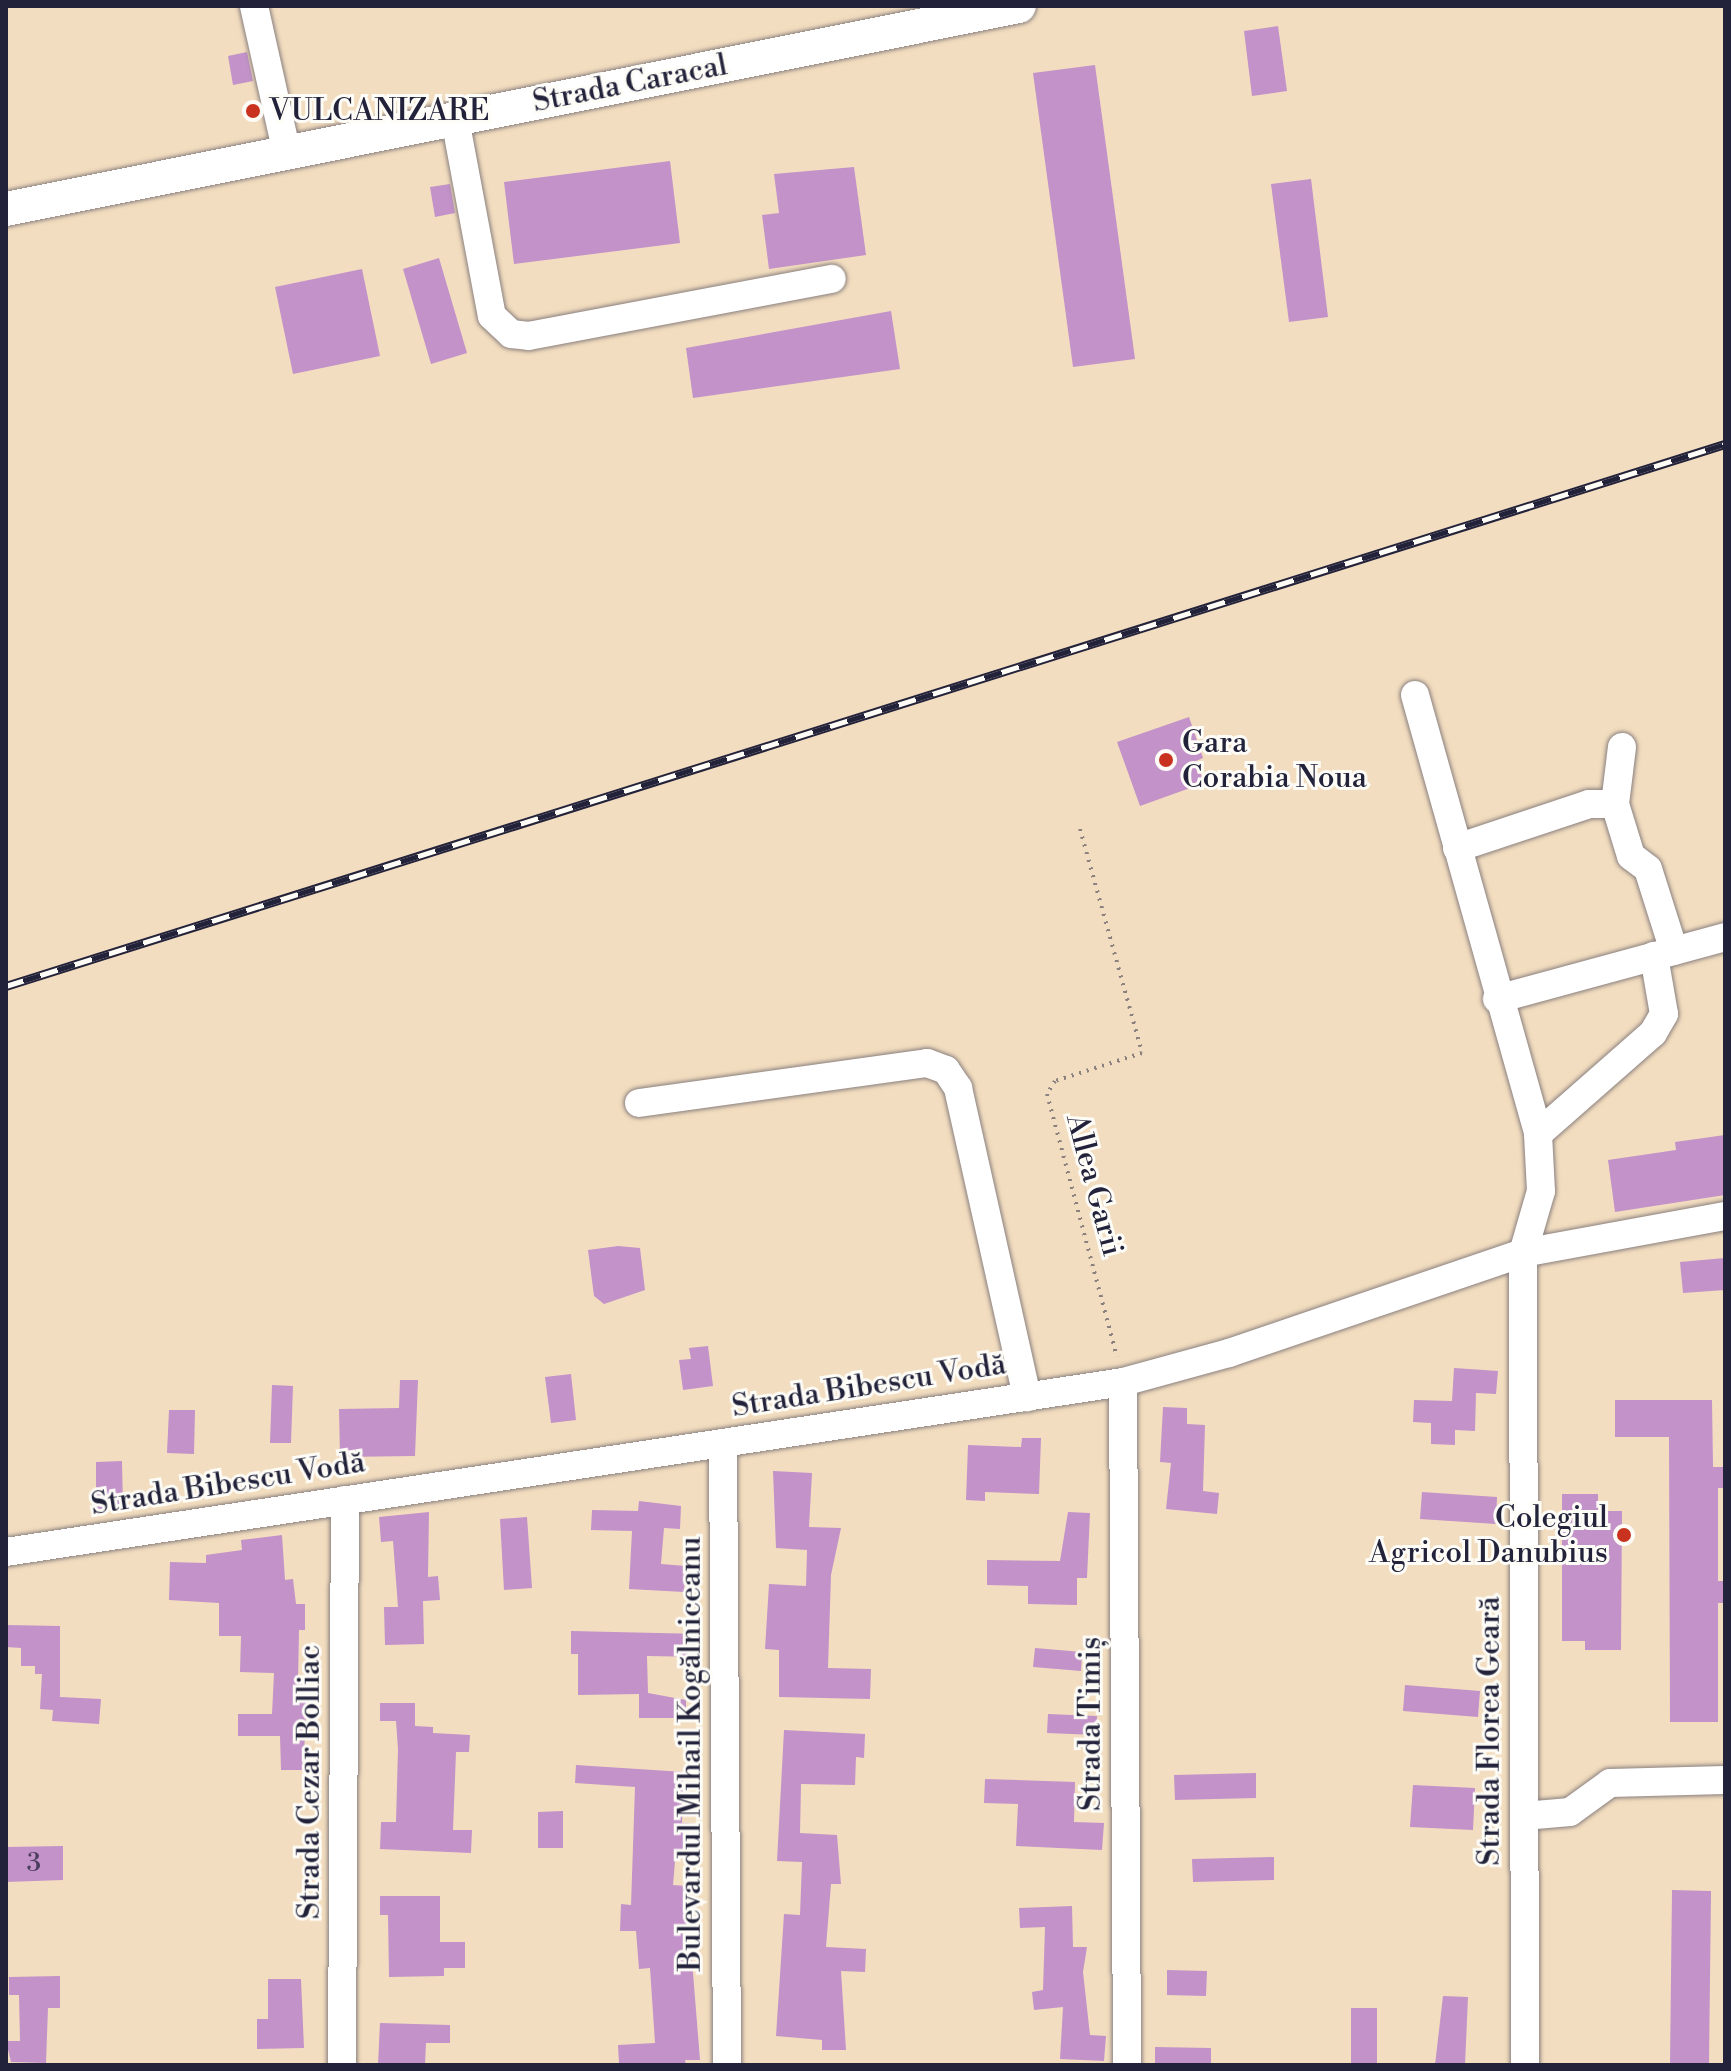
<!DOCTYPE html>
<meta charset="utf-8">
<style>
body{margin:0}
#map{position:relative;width:1731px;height:2071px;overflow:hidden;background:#f3ddc0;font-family:"Libre Bodoni",serif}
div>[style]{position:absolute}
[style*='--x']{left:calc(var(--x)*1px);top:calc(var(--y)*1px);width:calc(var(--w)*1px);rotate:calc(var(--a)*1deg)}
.building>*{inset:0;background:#c292c9}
.path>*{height:4px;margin-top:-2px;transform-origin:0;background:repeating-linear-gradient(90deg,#8a807e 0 2px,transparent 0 8px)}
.roads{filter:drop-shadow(0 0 2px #8a807e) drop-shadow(0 0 2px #8a807e)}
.minor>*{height:28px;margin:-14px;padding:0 14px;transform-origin:14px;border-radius:14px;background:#fff}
.major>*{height:34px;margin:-17px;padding:0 17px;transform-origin:17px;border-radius:17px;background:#fff}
.rail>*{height:9px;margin-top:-4.5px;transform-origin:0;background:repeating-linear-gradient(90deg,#fdfcf7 0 18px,#22223b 0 36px);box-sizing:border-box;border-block:2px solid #22223b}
.dots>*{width:22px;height:22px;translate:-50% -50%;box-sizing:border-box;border:4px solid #fdfcf7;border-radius:50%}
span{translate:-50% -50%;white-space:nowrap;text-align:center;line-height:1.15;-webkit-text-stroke:6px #fdfcf7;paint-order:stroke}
.number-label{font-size:26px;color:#4a3e5e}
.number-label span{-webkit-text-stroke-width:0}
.street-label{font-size:30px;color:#22223b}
.poi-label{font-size:30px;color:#22223b}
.left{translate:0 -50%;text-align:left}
.right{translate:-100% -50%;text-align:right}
.frame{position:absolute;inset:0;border:8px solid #22223b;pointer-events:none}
</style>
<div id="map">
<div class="building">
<div style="clip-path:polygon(1278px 26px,1287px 91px,1252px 96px,1244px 31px)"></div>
<div style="clip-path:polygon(247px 52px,253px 81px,233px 85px,228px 56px)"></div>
<div style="clip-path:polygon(1095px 65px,1135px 359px,1073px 367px,1033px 73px)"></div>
<div style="clip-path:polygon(670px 161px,680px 243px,514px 264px,504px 182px)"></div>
<div style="clip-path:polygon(854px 167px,866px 255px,769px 269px,762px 215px,779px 213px,774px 174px)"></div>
<div style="clip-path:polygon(1311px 179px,1328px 317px,1289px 322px,1271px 184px)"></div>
<div style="clip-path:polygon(450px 184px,455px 213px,435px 217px,430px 187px)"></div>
<div style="clip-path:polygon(439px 258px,467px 353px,431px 364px,403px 269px)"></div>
<div style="clip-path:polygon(362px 269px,380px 356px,293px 374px,275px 287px)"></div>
<div style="clip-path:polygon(891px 311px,900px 369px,693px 398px,686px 348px)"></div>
<div style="clip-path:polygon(1189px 717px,1203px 758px,1196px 761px,1204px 783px,1140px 806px,1117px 742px)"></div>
<div style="clip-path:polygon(1725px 1135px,1725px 1195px,1615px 1212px,1608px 1160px,1676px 1150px,1675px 1142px)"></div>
<div style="clip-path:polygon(618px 1246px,640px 1248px,645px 1290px,604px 1304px,594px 1296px,588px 1250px)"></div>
<div style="clip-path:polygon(1725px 1258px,1725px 1290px,1683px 1293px,1680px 1262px)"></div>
<div style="clip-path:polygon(708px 1346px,713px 1386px,683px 1390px,679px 1360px,691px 1359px,689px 1348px)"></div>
<div style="clip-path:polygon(1454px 1368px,1498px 1371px,1496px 1394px,1476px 1393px,1475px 1431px,1455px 1430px,1455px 1445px,1431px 1444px,1431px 1423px,1413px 1422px,1414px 1400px,1452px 1401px)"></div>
<div style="clip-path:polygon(571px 1374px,576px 1420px,551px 1423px,545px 1377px)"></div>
<div style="clip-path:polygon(400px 1380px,418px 1380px,415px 1456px,340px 1457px,339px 1409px,399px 1408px)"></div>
<div style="clip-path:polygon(272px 1385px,293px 1386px,291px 1443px,270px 1443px)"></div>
<div style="clip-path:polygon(1615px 1400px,1712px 1400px,1713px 1467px,1725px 1467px,1725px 1488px,1718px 1488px,1718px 1581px,1723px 1581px,1723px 1603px,1718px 1603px,1718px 1722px,1670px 1722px,1669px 1437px,1615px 1437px)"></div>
<div style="clip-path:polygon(1163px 1407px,1187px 1408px,1187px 1424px,1205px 1425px,1203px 1491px,1219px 1493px,1217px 1514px,1166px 1509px,1171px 1463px,1160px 1462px)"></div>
<div style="clip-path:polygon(169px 1410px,195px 1410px,194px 1454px,167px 1453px)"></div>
<div style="clip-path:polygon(1022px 1438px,1041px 1438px,1039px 1494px,985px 1492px,985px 1501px,966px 1500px,968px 1445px,1021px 1447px)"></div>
<div style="clip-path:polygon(122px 1461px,123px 1509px,96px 1509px,96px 1462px)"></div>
<div style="clip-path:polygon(773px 1471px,812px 1473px,809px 1527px,841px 1528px,831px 1575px,828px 1668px,871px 1669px,870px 1699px,779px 1697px,779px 1650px,765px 1649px,769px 1584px,806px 1586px,807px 1550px,776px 1548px)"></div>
<div style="clip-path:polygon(1422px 1492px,1497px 1497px,1496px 1524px,1420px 1519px)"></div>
<div style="clip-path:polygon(1562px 1494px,1598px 1494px,1598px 1511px,1622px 1511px,1621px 1650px,1585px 1650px,1585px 1641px,1562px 1641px)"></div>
<div style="clip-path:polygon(639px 1501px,681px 1506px,680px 1529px,664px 1528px,661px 1564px,686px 1566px,684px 1592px,629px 1589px,632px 1531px,591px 1530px,592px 1510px,638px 1511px)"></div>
<div style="clip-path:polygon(429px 1512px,428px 1577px,438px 1576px,440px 1600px,423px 1601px,424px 1644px,385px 1645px,384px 1607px,398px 1607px,393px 1541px,381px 1542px,379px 1517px)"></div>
<div style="clip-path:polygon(1068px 1512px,1090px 1513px,1087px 1578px,1077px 1578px,1077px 1605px,1028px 1604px,1028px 1586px,987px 1585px,987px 1560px,1060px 1561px)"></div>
<div style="clip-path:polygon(527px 1517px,532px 1588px,504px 1590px,500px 1519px)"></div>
<div style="clip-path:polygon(282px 1535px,285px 1580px,293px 1579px,296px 1604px,305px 1604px,305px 1630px,299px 1630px,298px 1683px,308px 1683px,303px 1770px,281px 1770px,280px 1736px,238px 1736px,238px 1714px,272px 1714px,274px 1673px,240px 1672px,241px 1636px,219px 1636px,219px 1603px,169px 1600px,170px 1562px,206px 1563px,206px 1555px,242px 1550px,241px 1540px)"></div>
<div style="clip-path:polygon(6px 1625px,60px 1626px,60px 1697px,101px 1699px,99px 1724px,52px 1721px,53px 1710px,40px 1709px,42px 1674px,35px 1674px,35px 1666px,21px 1666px,21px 1648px,6px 1647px)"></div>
<div style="clip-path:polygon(571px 1631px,701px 1634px,700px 1657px,647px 1656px,648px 1693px,686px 1700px,686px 1718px,639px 1718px,639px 1694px,578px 1695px,578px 1654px,571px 1654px)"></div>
<div style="clip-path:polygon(1035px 1648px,1082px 1652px,1081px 1671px,1033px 1667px)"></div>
<div style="clip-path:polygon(1405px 1685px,1480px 1691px,1478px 1717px,1403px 1711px)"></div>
<div style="clip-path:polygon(380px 1703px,415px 1703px,415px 1726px,433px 1727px,433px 1733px,470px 1735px,469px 1752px,456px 1752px,453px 1830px,472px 1830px,471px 1853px,380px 1849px,381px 1822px,396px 1822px,398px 1749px,396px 1721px,380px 1721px)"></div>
<div style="clip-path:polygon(1048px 1714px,1097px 1716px,1096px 1735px,1047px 1733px)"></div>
<div style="clip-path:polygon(784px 1730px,865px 1734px,864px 1758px,856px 1757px,855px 1785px,801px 1784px,800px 1833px,837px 1835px,841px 1884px,831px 1884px,826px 1947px,866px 1949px,865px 1972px,841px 1971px,846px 2050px,822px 2050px,822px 2040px,776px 2036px,784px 1914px,800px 1915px,802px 1862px,777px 1861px)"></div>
<div style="clip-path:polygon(576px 1765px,684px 1772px,682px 1823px,696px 1824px,695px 1851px,676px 1850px,673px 1885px,686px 1886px,700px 2060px,685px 2060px,686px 2065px,619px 2063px,618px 2045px,655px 2043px,650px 1968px,639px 1969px,636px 1931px,620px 1931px,621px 1904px,631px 1905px,635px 1787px,575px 1783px)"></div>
<div style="clip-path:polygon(1256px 1773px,1256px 1798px,1175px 1800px,1174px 1775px)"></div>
<div style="clip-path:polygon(985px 1779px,1075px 1782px,1074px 1822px,1104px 1823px,1102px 1850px,1016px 1846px,1018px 1804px,984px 1803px)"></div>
<div style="clip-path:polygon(1413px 1785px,1475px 1788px,1473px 1830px,1410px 1827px)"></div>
<div style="clip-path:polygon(563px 1811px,563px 1848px,538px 1848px,538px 1812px)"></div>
<div style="clip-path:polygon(63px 1846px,63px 1880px,6px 1882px,6px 1847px)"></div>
<div style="clip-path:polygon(1274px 1857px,1274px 1880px,1193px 1882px,1192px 1859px)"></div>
<div style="clip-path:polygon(1672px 1890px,1711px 1891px,1709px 2065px,1670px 2065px)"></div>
<div style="clip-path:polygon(380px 1896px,440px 1896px,440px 1942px,465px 1942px,465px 1968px,444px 1968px,444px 1976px,389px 1977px,388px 1915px,380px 1915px)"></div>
<div style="clip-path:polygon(1072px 1906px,1073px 1947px,1087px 1947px,1083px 1972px,1090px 2035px,1106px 2036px,1104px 2061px,1060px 2059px,1063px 2007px,1034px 2010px,1032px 1992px,1043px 1990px,1045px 1927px,1020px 1928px,1019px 1908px)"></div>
<div style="clip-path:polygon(1167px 1970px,1207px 1971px,1206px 1996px,1167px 1995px)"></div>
<div style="clip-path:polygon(60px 1976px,60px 2008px,48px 2008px,46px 2063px,11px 2062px,6px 2041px,20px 2041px,19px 1995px,9px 1995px,9px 1977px)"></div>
<div style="clip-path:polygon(268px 1979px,301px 1979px,304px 2048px,257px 2049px,257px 2019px,268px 2019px)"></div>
<div style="clip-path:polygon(1443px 1996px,1468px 1997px,1465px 2065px,1435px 2065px)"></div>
<div style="clip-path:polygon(1351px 2008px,1377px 2008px,1377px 2065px,1351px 2065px)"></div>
<div style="clip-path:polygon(380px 2023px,450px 2025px,450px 2043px,426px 2043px,425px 2065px,378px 2065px)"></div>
<div style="clip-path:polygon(1155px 2047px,1211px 2048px,1211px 2065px,1155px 2065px)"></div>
</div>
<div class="path">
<div style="--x:1080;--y:829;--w:232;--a:74.5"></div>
<div style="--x:1142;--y:1053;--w:91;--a:162.2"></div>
<div style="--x:1055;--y:1081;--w:15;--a:122"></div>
<div style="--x:1047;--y:1094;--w:272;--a:75.1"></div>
</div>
<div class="roads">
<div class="minor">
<div style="--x:254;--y:6;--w:147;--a:77.4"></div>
<div style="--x:455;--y:119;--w:200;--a:79.4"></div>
<div style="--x:492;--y:316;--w:26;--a:43"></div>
<div style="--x:511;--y:334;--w:18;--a:6"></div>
<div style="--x:529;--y:336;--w:308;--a:-10.7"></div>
<div style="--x:1415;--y:695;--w:456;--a:74.3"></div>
<div style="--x:1538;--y:1134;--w:57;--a:87"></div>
<div style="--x:1541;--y:1191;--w:65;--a:106.2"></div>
<div style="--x:1523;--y:1253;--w:812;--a:89.86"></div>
<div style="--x:1622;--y:747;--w:57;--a:97"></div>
<div style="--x:1615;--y:804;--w:54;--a:72.9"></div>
<div style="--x:1631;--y:856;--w:21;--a:37"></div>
<div style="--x:1648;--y:869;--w:86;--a:72.4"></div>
<div style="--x:1457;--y:848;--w:139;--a:-18.4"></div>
<div style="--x:1589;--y:804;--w:26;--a:0"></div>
<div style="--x:1497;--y:999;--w:236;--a:-15.2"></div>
<div style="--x:639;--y:1103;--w:291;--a:-7.9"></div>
<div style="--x:927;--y:1063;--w:20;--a:20"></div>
<div style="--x:946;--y:1070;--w:22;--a:56"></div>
<div style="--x:958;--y:1088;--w:317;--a:77.4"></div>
<div style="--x:1538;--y:1134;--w:153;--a:-41.3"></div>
<div style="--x:1653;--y:1033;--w:22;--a:-60"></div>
<div style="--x:1664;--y:1014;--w:59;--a:-99.8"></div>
<div style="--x:1123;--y:1382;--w:683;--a:89.66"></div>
<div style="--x:723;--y:1443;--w:622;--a:89.63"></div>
<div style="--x:6;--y:1552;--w:1130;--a:-8.65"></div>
<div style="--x:1123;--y:1382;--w:110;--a:-15.3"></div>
<div style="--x:1229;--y:1353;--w:311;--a:-18.8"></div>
<div style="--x:1523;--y:1253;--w:205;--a:-10.4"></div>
<div style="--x:1524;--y:1816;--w:46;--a:-5"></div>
<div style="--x:1570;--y:1812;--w:49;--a:-35.9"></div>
<div style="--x:1610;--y:1783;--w:115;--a:-1.5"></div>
<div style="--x:342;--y:2065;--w:565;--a:-89.7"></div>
</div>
<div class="major">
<div style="--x:6;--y:209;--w:1033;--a:-11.33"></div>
</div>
</div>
<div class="rail">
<div style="--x:6;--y:986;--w:1802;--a:-17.5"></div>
</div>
<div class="dots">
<div style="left:253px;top:111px;background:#c8321e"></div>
<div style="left:1166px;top:760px;background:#c8321e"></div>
<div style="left:1624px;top:1535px;background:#c8321e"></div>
</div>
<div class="number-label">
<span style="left:34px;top:1864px">3</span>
</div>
<div class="street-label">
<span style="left:630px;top:84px;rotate:-11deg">Strada Caracal</span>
<span style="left:1094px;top:1185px;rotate:75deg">Allea Garii</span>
<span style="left:869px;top:1386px;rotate:-9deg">Strada Bibescu Vodă</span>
<span style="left:228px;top:1484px;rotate:-9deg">Strada Bibescu Vodă</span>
<span style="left:1091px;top:1724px;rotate:-90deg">Strada Timiș</span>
<span style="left:1490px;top:1731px;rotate:-90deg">Strada Florea Geară</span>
<span style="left:691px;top:1754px;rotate:-90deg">Bulevardul Mihail Kogălniceanu</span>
<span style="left:310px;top:1782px;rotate:-90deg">Strada Cezar Bolliac</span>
</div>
<div class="poi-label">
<span class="left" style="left:269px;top:111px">VULCANIZARE</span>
<span class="left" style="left:1182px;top:760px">Gara<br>Corabia Noua</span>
<span class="right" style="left:1608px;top:1535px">Colegiul<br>Agricol Danubius</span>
</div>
<div class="frame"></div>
</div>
